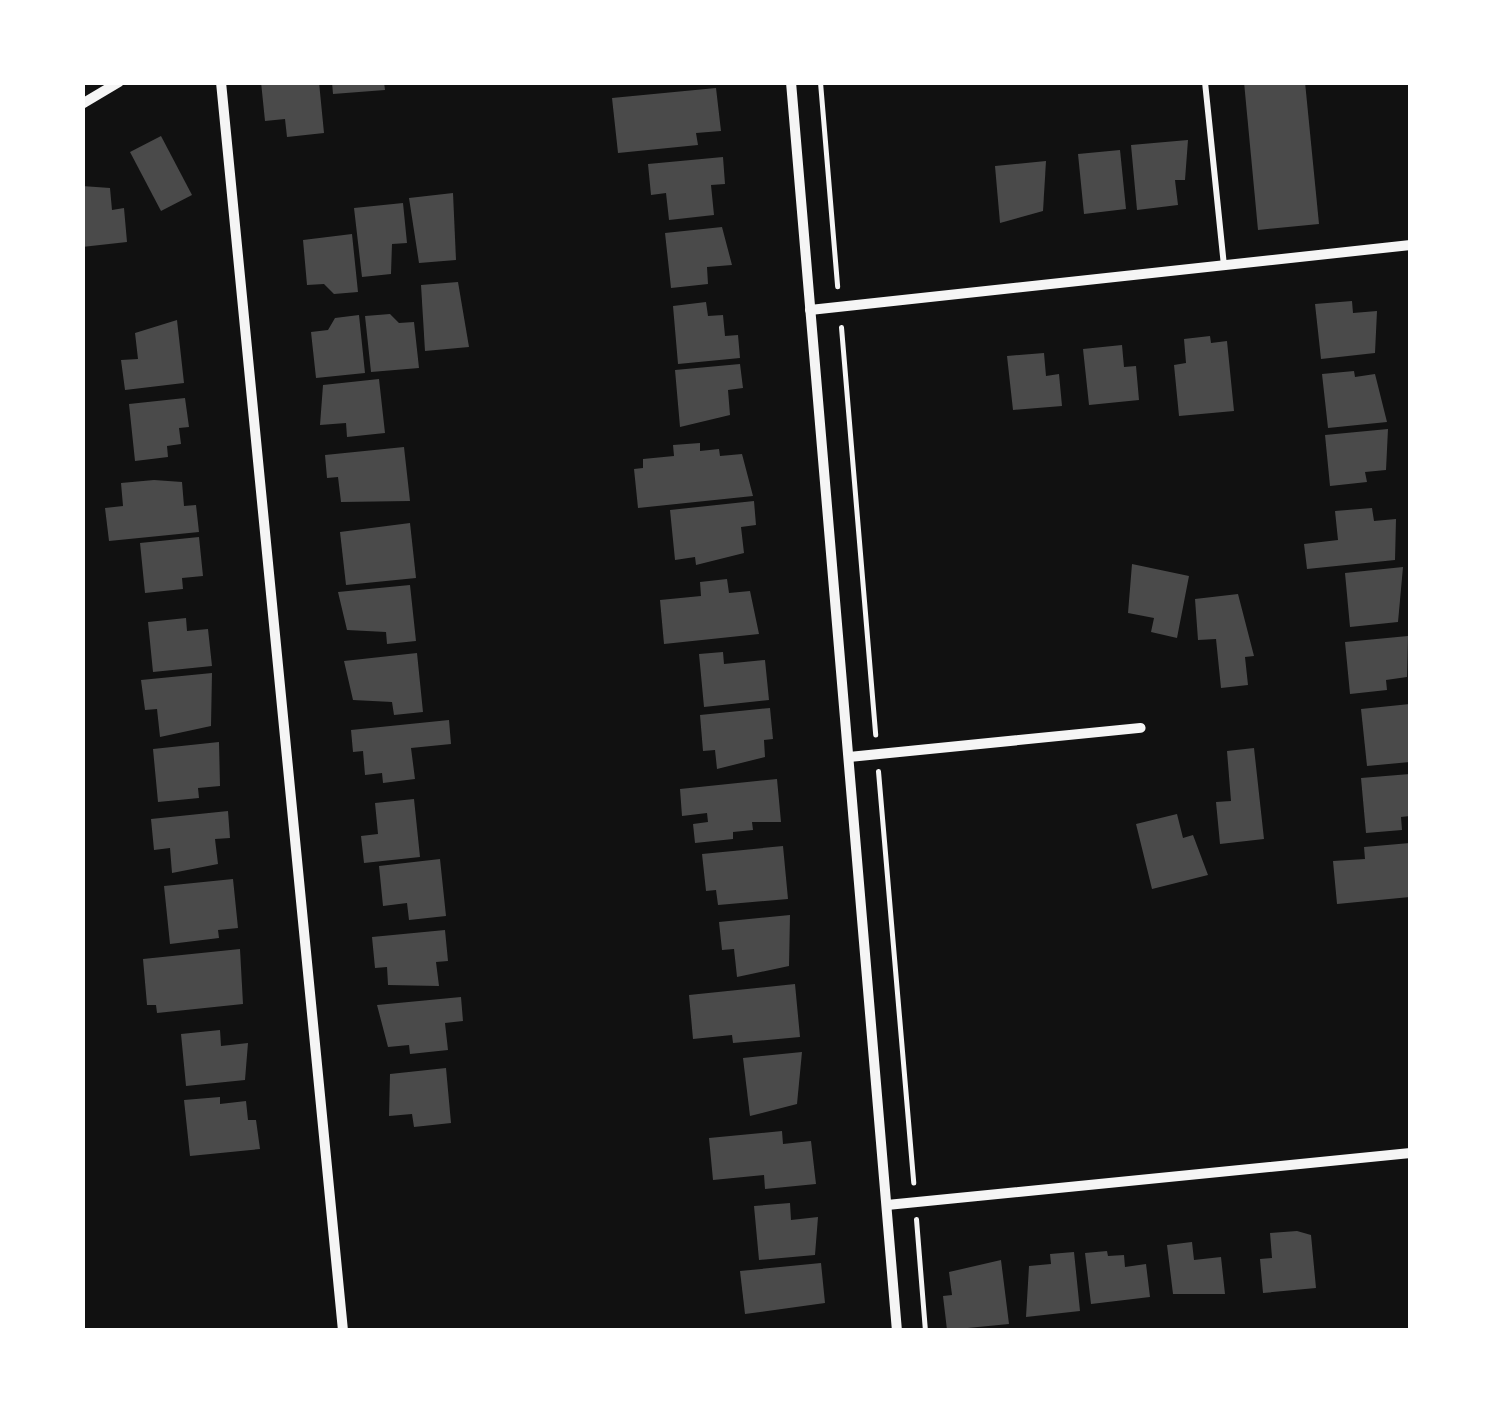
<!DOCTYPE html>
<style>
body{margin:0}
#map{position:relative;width:1493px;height:1413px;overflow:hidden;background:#111;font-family:Rubik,sans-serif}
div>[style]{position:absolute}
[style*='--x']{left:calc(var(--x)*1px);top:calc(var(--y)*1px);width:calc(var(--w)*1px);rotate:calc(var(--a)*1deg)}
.building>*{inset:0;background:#4a4a4a}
.path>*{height:5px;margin:-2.5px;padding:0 2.5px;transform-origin:2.5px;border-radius:2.5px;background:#f5f5f5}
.service>*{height:6px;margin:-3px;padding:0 3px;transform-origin:3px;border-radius:3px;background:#f5f5f5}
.minor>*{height:10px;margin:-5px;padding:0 5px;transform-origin:5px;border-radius:5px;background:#f5f5f5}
span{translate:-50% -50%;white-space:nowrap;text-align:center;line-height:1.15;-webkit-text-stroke:8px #fff;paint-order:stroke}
.frame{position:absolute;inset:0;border:85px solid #fff;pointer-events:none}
</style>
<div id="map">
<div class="building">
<div style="clip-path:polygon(261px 82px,319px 82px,324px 133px,287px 137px,285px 119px,265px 121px)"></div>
<div style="clip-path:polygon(332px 82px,384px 82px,385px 90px,333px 94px)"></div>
<div style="clip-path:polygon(1244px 82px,1305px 82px,1319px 224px,1258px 230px)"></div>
<div style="clip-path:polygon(716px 88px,721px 131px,696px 133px,698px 145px,618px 153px,612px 98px)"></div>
<div style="clip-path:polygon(161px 136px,192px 195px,161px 211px,130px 152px)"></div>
<div style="clip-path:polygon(1188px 140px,1185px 180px,1175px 180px,1178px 205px,1137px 210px,1131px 145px)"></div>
<div style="clip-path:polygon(1120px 150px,1126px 209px,1084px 214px,1078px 154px)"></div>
<div style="clip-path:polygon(723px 157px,725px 184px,711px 185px,714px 215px,669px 220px,666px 193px,651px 195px,648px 164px)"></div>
<div style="clip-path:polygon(1046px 161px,1043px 211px,1000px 223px,995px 166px)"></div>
<div style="clip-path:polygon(82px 186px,110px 188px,112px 210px,124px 208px,127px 242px,82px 247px)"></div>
<div style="clip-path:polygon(453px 193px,456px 260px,419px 263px,409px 198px)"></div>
<div style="clip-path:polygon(403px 203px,407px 243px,392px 244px,391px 274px,362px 277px,354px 208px)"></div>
<div style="clip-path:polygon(722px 227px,732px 265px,707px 267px,708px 284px,671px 288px,665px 233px)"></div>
<div style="clip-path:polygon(352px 234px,358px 292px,334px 294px,324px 284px,307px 285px,303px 240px)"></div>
<div style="clip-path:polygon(458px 282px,469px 347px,425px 351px,421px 285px)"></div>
<div style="clip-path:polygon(1352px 301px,1353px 313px,1377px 311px,1375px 353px,1321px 359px,1315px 304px)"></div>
<div style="clip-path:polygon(706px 302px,708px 316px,723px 315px,725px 336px,738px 335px,740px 358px,678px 364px,673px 306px)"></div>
<div style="clip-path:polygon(390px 314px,399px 323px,414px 322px,419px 368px,371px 372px,365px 316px)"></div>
<div style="clip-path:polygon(359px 315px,365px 373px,316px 378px,311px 332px,328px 330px,335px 318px)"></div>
<div style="clip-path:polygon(177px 320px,184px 383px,125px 390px,121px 360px,138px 359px,135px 333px)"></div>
<div style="clip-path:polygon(1210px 336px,1211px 343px,1227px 341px,1234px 411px,1179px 416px,1174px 365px,1186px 363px,1184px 339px)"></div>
<div style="clip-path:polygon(1122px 345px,1124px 367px,1136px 366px,1139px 400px,1089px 405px,1083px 349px)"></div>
<div style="clip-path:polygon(1044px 353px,1046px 376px,1059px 374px,1062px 406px,1013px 410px,1007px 356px)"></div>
<div style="clip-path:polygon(740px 364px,743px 388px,728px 390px,730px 415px,680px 427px,675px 370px)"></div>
<div style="clip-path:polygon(1354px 371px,1355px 377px,1375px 374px,1387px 422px,1328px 428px,1322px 374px)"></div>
<div style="clip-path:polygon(379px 379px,385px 433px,347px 437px,346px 423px,320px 425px,323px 385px)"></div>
<div style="clip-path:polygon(185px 398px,189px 427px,179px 428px,181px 444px,167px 446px,168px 457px,135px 461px,129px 404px)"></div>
<div style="clip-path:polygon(1388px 429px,1386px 470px,1365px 472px,1367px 482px,1330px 486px,1325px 435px)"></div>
<div style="clip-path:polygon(700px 443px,700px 451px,719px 449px,720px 456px,742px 454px,753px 496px,638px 508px,634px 469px,643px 468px,643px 459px,674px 456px,673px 445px)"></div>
<div style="clip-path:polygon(404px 447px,410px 501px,341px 502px,338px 477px,327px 478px,325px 455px)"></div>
<div style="clip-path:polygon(154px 480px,182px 482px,184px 506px,196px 505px,199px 532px,109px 541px,105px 508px,123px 506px,121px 483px)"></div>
<div style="clip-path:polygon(754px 501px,756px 525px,741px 527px,744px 553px,696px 565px,695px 557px,675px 560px,670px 510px)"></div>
<div style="clip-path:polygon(1372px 508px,1374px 521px,1396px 519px,1395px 560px,1307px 569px,1304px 544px,1338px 540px,1335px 511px)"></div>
<div style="clip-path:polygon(410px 523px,416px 578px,346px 585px,340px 532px)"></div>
<div style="clip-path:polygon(199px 537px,203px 576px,182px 578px,183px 589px,145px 593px,140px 543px)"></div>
<div style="clip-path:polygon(1132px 564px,1189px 576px,1177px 638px,1151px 632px,1154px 618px,1128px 613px)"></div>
<div style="clip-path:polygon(1403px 567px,1398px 622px,1350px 627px,1345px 573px)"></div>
<div style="clip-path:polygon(727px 579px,729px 593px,750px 591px,759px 634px,664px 644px,660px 600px,701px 596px,700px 582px)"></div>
<div style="clip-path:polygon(410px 585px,416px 641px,387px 644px,386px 632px,347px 630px,338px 592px)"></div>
<div style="clip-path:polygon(1238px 594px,1254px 656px,1245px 657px,1248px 685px,1221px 688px,1216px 639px,1198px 640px,1195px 599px)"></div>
<div style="clip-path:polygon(186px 618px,187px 631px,208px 629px,212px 666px,153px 672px,148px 622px)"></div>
<div style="clip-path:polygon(1408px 636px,1407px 677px,1386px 680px,1387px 690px,1350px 694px,1345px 642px)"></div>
<div style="clip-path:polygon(723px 652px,724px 664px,765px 660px,769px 700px,704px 707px,699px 654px)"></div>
<div style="clip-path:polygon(417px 653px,423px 712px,394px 715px,392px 702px,353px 700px,344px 661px)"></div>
<div style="clip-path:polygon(212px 673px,211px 726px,160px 737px,157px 709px,145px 710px,141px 680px)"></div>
<div style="clip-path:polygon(1410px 704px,1410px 762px,1367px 766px,1361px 709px)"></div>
<div style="clip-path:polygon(770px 708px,773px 739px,764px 740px,765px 757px,717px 769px,715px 750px,703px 751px,700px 715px)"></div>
<div style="clip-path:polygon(449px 720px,451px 744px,411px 748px,415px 779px,383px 783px,382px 773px,365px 775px,363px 751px,353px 752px,351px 730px)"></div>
<div style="clip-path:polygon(219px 742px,220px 786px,198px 788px,199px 798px,158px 802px,153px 749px)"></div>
<div style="clip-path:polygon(1254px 748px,1264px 839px,1220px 844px,1216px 802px,1231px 801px,1227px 751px)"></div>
<div style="clip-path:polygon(1410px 774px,1410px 816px,1401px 817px,1402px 830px,1366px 833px,1361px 778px)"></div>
<div style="clip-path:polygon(777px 779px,781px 822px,752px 822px,753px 830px,733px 832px,733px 839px,695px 843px,693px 824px,708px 822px,707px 813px,682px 816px,680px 789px)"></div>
<div style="clip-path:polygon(414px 799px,420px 857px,364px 863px,361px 836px,378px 834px,375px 803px)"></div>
<div style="clip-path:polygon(228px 811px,230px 838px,215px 839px,218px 864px,172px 873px,170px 848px,154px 850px,151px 819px)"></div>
<div style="clip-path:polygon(1177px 814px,1183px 838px,1193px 835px,1208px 875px,1152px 889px,1136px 824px)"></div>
<div style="clip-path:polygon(1410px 843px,1410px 897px,1337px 904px,1333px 861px,1365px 859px,1364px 847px)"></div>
<div style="clip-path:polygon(783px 846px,788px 899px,718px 905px,716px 890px,706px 891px,702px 854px)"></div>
<div style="clip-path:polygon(440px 859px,446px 916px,409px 920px,407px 903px,383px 906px,379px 866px)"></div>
<div style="clip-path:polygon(233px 879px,238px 928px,218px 930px,219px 938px,170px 944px,164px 886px)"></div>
<div style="clip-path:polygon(790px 915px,789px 966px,737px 977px,734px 949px,722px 950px,719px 922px)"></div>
<div style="clip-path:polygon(445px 930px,448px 961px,436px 962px,439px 986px,388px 985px,387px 967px,375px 968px,372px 937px)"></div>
<div style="clip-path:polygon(240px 949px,243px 1004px,157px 1013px,156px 1005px,147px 1005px,143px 959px)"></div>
<div style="clip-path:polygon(795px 984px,800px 1037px,733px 1043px,732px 1035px,693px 1039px,689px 995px)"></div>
<div style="clip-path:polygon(461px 997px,463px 1021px,445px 1023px,448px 1050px,410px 1054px,409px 1045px,388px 1047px,377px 1005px)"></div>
<div style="clip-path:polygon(220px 1030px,221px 1046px,248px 1043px,245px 1080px,186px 1086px,181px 1034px)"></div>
<div style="clip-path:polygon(802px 1052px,797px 1104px,750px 1116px,743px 1058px)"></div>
<div style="clip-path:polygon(446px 1068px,451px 1123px,414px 1127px,412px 1114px,389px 1116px,390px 1074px)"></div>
<div style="clip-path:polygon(220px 1097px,220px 1104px,246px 1101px,248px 1120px,256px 1120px,260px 1149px,190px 1156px,184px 1100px)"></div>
<div style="clip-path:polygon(782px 1131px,783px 1144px,811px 1141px,816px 1184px,765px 1189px,764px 1175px,713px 1180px,709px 1138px)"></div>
<div style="clip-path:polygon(790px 1203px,791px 1220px,818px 1217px,815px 1255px,759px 1260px,754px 1206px)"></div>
<div style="clip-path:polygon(1297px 1231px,1311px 1235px,1316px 1288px,1263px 1293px,1260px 1259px,1272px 1258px,1270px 1233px)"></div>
<div style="clip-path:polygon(1192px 1242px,1194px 1260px,1221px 1257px,1225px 1294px,1173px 1294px,1167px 1245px)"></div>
<div style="clip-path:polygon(1107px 1251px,1108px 1256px,1124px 1255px,1125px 1267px,1146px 1264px,1150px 1297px,1091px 1304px,1085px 1253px)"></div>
<div style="clip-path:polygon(1074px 1252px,1080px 1311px,1026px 1317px,1029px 1266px,1051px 1264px,1050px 1254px)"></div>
<div style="clip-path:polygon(1001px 1260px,1009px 1324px,947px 1330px,943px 1296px,952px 1295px,949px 1272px)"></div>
<div style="clip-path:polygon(821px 1263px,825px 1303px,745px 1314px,740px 1271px)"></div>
</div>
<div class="path">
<div style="--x:820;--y:82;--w:205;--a:85.2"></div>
<div style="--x:841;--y:327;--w:409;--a:85.2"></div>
<div style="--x:878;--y:771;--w:413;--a:85.1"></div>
<div style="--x:916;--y:1219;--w:111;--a:85.4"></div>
</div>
<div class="service">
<div style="--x:1205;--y:82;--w:186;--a:84.1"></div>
</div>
<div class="minor">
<div style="--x:221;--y:82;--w:1254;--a:84.42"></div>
<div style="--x:791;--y:82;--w:1252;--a:85.15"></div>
<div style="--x:82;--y:104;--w:43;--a:-30.7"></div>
<div style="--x:810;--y:310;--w:604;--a:-6.18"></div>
<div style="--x:849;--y:757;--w:293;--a:-5.7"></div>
<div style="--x:887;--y:1205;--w:526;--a:-5.68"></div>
</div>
<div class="frame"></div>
</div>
